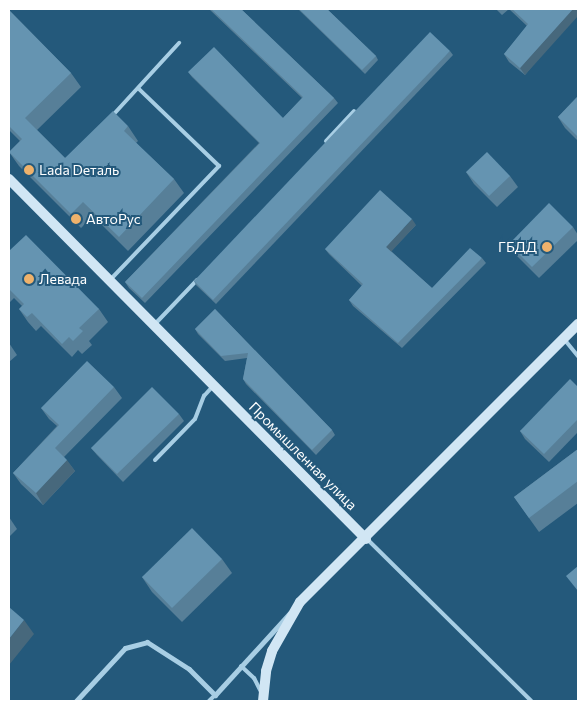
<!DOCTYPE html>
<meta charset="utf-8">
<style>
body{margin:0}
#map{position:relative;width:587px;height:710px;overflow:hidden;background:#24597b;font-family:Commissioner,sans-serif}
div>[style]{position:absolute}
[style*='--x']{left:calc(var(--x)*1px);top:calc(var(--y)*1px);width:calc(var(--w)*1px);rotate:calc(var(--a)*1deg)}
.service>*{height:4px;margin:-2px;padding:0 2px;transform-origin:2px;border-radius:2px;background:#a8cee4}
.minor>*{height:5px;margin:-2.5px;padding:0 2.5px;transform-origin:2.5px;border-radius:2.5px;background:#a8cee4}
.secondary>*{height:10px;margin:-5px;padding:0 5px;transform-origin:5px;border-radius:5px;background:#d1e6f4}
.wall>*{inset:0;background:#577f98}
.shaded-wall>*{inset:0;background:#47687c}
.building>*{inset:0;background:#6594b1}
.dots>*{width:14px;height:14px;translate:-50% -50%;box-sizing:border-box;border:2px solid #24597b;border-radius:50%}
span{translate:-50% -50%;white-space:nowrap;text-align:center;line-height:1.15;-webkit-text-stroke:4px #24597b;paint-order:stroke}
.poi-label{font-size:14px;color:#fff}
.left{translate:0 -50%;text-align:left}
.right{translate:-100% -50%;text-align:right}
.street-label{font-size:14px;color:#fff}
.frame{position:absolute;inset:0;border:10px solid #fff;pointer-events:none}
</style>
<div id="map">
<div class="service">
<div style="--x:113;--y:115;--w:98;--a:-47.5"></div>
<div style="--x:326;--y:141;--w:41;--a:-47"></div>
<div style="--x:110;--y:280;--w:158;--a:-46.3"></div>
<div style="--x:219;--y:166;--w:112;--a:-136.1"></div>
<div style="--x:155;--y:324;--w:61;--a:-46.3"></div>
<div style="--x:564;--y:339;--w:22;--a:51"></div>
<div style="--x:155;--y:460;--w:57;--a:-45.7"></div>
<div style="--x:195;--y:419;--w:25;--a:-69"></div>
<div style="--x:204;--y:396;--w:13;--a:-48"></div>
<div style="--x:368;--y:540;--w:229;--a:44.6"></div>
<div style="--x:241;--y:666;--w:18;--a:43"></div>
<div style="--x:254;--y:678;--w:16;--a:63"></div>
<div style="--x:209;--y:701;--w:8;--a:-45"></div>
</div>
<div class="minor">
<div style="--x:76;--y:701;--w:72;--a:-47.2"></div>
<div style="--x:125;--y:648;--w:23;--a:-15"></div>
<div style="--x:147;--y:642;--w:50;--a:32.7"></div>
<div style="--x:189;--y:669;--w:37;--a:45"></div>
<div style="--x:215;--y:695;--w:111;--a:-47.6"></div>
</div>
<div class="secondary">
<div style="--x:9;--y:179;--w:507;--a:45.24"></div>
<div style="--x:263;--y:701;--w:30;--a:-84"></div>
<div style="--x:266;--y:671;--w:21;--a:-73"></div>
<div style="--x:272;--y:651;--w:56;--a:-60.3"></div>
<div style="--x:300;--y:602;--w:393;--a:-45"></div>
</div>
<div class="wall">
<div style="clip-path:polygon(209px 9px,241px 9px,334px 98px,338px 103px,145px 303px,129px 288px,125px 282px,259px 143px,192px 77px,188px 72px,283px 118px,302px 98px)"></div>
<div style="clip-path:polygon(298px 9px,327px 9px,376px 56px,378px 60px,365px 74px)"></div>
<div style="clip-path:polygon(496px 9px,578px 9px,525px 75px,509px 62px,504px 54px,527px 26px,509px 9px,502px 15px)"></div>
<div style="clip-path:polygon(9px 10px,71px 73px,81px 87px,37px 130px,65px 158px,128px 126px,138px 141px,136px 143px,174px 179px,184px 193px,128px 251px,93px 216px,81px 228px,19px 166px,9px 152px,20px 141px,9px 130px)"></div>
<div style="clip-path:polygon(450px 51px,453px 55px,216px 304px,196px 285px,194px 281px)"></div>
<div style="clip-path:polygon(578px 96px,578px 141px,565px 128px,558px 117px)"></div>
<div style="clip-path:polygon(466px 172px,510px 176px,518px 187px,497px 207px,474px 184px)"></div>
<div style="clip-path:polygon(416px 225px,391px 251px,432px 288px,482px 258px,486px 263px,402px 348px,353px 306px,349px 300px,362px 286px,329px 254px,325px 249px)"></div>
<div style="clip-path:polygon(573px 227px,578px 235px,578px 240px,539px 278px,516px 255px,509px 244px)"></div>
<div style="clip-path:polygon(9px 251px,99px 309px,108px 322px,89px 341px,92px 345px,82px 354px,78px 350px,72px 357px,41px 326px,36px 331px,28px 322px,19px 309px,22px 306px,14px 298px,9px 303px)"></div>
<div style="clip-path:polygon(215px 309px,332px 430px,335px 435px,316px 455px,246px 384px,243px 379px,247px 358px,225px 361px,198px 334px,195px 329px)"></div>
<div style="clip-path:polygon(9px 343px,17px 355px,9px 362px)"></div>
<div style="clip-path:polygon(114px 387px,122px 398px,64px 457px,75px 471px,43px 505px,21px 484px,13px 473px,57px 426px,49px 419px,41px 408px)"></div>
<div style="clip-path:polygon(578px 387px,578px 432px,549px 462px,525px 439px,520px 431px)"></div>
<div style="clip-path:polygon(179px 414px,184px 421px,123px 482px,97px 455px,91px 448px)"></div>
<div style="clip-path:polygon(578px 449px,578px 503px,539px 532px,514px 497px)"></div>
<div style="clip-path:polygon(9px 517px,17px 529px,9px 537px)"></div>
<div style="clip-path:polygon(222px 559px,232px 573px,182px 622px,152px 592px,142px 577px)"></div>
</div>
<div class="shaded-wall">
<div style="clip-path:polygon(573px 9px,578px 9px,578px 16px,525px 75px,520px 68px)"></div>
<div style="clip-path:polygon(412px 219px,416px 225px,390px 253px,386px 247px)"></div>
<div style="clip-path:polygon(67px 460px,75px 471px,43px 505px,36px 493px)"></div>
<div style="clip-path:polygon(24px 620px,34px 634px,9px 665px,9px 639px)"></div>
</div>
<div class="building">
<div style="clip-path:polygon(211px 9px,241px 9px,334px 98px,142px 298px,125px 282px,260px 143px,188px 72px,214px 47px,283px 118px,303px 97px)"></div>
<div style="clip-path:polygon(299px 9px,327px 9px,376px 56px,362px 70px)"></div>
<div style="clip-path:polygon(512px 9px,573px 9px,520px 68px,504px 54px,528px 24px)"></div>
<div style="clip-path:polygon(9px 10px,71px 73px,25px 118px,65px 158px,113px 111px,128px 126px,124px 131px,174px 179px,119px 237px,83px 202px,71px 214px,9px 152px,22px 139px,9px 126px)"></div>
<div style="clip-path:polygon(430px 32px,450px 51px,213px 300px,194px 281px)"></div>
<div style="clip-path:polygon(578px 96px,578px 137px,558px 117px)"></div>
<div style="clip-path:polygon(487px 152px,510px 176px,489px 196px,466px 172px)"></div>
<div style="clip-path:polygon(380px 190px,412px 219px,386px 247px,432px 288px,470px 248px,482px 258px,398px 343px,349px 300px,363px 284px,325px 249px)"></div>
<div style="clip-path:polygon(549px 203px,573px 227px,532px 267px,509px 244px)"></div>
<div style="clip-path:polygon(26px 235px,99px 309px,79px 328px,83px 331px,73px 341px,69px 337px,62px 344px,32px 313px,27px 317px,19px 309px,24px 304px,9px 289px,9px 251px)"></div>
<div style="clip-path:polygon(215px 309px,332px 430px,312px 450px,243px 379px,248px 353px,221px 356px,195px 329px)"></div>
<div style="clip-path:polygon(87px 361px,114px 387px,55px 448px,67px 460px,36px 493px,13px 473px,59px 425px,41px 408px)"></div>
<div style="clip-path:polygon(570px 379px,578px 387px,578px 419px,544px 454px,520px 431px)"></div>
<div style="clip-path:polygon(152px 387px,179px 414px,117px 474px,91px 448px)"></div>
<div style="clip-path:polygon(578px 449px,578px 481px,529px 518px,514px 497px)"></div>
<div style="clip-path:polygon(192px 528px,222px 559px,172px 608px,142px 577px)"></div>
<div style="clip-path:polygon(578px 566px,578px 591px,566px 576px)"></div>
<div style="clip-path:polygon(9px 607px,24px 620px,9px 639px)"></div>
</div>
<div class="dots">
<div style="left:29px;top:170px;background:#eeb26c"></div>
<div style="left:76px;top:219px;background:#eeb26c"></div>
<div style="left:547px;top:247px;background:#eeb26c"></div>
<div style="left:29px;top:279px;background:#eeb26c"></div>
</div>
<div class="poi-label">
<span class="left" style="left:39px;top:170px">Lada Dеталь</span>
<span class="left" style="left:86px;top:219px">АвтоРус</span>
<span class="right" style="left:537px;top:247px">ГБДД</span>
<span class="left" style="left:39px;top:279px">Левада</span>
</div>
<div class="street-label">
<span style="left:303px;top:456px;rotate:45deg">Промышленная улица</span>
</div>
<div class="frame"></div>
</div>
